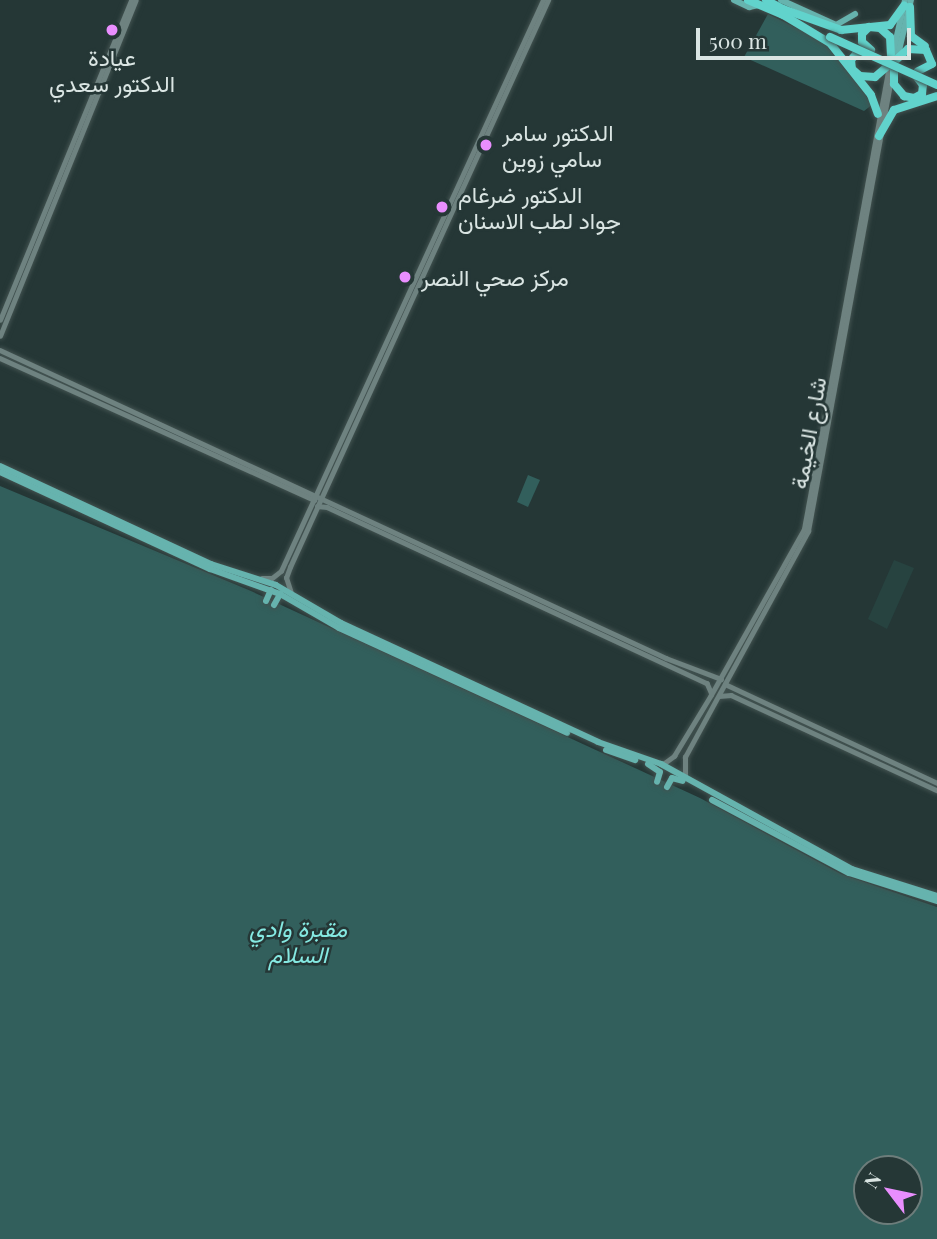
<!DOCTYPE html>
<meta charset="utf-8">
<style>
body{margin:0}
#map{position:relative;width:937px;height:1239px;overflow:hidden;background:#253736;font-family:"Playfair Display",Vazirmatn,serif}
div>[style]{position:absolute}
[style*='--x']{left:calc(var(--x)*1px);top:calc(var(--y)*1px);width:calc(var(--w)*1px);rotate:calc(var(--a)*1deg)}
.built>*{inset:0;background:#274340}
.green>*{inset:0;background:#325f5c}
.roads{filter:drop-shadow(0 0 2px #425250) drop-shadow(0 0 2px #425250)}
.minor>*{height:4.5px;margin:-2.25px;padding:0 2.25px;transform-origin:2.25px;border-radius:2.25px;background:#6e8280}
.major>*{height:6px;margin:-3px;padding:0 3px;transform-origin:3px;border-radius:3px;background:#66b3ae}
.highway>*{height:8px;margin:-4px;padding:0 4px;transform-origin:4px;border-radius:4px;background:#61d3cc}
.bridges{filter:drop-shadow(0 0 2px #425250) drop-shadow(0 0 2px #425250)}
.highway-bridge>*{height:8px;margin:-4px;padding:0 4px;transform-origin:4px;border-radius:4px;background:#61d3cc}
.dots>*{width:19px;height:19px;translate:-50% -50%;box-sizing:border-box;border:4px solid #253736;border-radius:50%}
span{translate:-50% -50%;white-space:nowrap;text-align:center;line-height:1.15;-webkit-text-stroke:5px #253736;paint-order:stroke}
.poi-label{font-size:23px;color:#dae5e3}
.left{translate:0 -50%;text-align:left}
.street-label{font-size:23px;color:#dae5e3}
.park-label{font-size:23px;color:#85e9e2;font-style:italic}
.north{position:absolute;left:853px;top:1155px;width:70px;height:70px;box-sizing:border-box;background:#253736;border:2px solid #6d7d7b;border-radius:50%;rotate:302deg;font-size:19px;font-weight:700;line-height:28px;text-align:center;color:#dae5e3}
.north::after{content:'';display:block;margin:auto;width:24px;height:32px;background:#e98efe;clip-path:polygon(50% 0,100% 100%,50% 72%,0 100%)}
.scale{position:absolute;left:696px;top:28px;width:215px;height:32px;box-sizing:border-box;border:4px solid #dae5e3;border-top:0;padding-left:9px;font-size:21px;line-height:24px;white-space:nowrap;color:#dae5e3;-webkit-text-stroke:5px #253736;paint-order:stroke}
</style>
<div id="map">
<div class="built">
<div style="clip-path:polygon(894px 560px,914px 568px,887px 629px,868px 619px)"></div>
</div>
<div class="green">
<div style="clip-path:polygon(768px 14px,823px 41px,873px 104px,864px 111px,744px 57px)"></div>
<div style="clip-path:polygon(528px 475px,540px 480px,528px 507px,517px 502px)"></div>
<div style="clip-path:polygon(evenodd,0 486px,251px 591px,700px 798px,841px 874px,937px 907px,937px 1239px,0 1239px,0 486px,867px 1169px,909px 1169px,909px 1211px,867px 1211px,867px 1169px)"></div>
</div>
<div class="roads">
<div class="minor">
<div style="--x:0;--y:320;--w:346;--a:-67.7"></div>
<div style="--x:0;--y:336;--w:362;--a:-68"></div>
<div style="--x:0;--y:350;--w:734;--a:24.82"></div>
<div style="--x:666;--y:658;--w:59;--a:20.9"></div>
<div style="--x:0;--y:358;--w:345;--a:24.3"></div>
<div style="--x:317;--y:506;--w:10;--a:6"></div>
<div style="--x:327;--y:507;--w:419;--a:24.9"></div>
<div style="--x:707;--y:683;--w:10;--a:66"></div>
<div style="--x:262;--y:578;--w:10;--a:0"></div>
<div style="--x:272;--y:578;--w:11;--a:-38"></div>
<div style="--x:281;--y:571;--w:628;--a:-65.35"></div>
<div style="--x:291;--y:593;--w:16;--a:-108"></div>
<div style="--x:286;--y:578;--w:12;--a:-70"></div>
<div style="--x:290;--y:567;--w:623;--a:-65.53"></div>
<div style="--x:725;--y:684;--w:234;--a:25"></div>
<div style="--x:719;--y:696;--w:12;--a:-5"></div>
<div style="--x:731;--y:695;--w:227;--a:24.8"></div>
<div style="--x:663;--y:764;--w:14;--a:-36"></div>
<div style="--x:674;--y:756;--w:71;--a:-58.8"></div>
<div style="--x:711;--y:695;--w:190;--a:-60.7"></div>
<div style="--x:804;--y:529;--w:471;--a:-79.6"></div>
<div style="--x:685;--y:777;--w:20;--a:-90"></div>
<div style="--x:685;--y:757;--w:257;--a:-61.4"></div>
<div style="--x:808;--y:531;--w:459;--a:-79.6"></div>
</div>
<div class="major">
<div style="--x:734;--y:0;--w:17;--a:25"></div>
<div style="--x:749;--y:7;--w:10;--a:-11"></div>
<div style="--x:781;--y:0;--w:60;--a:24.4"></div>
<div style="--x:836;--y:25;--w:22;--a:-30"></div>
<div style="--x:893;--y:53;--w:54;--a:-77.2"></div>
<div style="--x:897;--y:59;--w:61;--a:-76.7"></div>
<div style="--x:0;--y:466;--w:233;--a:24.9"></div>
<div style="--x:211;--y:564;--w:68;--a:17.9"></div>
<div style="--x:276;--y:585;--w:75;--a:30.3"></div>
<div style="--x:341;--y:623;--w:283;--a:24.8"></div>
<div style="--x:598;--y:742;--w:67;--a:19.2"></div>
<div style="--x:661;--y:764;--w:218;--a:28.8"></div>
<div style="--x:852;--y:869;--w:89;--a:17.6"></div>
<div style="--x:0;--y:472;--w:231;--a:24.8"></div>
<div style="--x:210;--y:569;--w:74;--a:19.7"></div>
<div style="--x:280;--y:594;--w:68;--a:30"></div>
<div style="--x:339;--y:628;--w:251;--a:24.7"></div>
<div style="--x:266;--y:601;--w:12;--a:-66"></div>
<div style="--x:274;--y:605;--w:13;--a:-61"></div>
<div style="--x:606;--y:750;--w:31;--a:19"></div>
<div style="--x:648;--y:764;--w:14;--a:34"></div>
<div style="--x:660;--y:772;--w:10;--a:107"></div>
<div style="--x:667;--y:787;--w:10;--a:-61"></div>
<div style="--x:672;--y:778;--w:11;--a:15"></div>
<div style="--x:712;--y:800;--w:155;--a:28.1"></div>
<div style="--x:849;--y:873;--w:92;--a:17.7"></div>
</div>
<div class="highway">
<div style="--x:748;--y:0;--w:39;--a:23"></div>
<div style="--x:766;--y:0;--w:21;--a:28"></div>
<div style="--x:910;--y:7;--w:29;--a:88"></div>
<div style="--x:911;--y:36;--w:17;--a:36"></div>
<div style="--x:783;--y:9;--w:62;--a:19.9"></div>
<div style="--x:841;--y:30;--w:49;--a:-5.8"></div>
<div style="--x:890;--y:25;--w:24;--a:-54"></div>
<div style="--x:780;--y:13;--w:58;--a:31"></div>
<div style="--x:830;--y:43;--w:66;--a:51.7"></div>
<div style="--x:871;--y:95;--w:20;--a:70"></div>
<div style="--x:871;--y:50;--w:12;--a:-138"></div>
<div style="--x:862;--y:42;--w:8;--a:-90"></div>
<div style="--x:862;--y:34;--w:10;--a:-45"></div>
<div style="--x:869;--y:27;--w:11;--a:5"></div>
<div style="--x:880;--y:28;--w:13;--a:42"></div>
<div style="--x:890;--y:37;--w:21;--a:87"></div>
<div style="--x:866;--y:54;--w:10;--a:180"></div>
<div style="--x:856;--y:54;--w:8;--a:130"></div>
<div style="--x:851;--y:60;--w:9;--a:84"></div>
<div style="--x:852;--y:69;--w:11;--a:41"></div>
<div style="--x:860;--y:76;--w:15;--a:4"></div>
<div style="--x:875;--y:77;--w:18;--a:-41"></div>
<div style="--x:896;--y:60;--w:16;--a:-43"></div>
<div style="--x:908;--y:49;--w:18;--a:3"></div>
<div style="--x:926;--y:50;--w:15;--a:67"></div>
<div style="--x:932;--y:64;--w:16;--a:153"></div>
<div style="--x:894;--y:68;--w:16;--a:90"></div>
<div style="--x:894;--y:84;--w:16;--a:50"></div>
<div style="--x:904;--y:96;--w:10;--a:11"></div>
<div style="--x:914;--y:98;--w:9;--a:-27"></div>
<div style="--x:922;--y:94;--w:9;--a:-84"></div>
<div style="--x:923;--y:85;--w:11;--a:-128"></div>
<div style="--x:879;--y:136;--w:30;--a:-60"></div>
<div style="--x:894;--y:110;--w:45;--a:-18"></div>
</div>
</div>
<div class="bridges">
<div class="highway-bridge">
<div style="--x:830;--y:37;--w:117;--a:24.2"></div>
</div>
</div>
<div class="dots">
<div style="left:112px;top:30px;background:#e98efe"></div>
<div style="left:486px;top:145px;background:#e98efe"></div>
<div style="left:442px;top:207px;background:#e98efe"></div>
<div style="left:405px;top:277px;background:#e98efe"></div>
</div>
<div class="poi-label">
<span style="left:112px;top:70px">عيادة<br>الدكتور سعدي</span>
<span class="left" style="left:502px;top:145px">الدكتور سامر<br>سامي زوين</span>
<span class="left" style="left:458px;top:207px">الدكتور ضرغام<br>جواد لطب الاسنان</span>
<span class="left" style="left:421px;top:277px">مركز صحي النصر</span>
</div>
<div class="street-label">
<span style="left:808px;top:433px;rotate:-80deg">شارع الخيمة</span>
</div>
<div class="park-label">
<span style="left:298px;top:941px">مقبرة وادي<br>السلام</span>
</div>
<div class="north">N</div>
<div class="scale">500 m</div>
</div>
